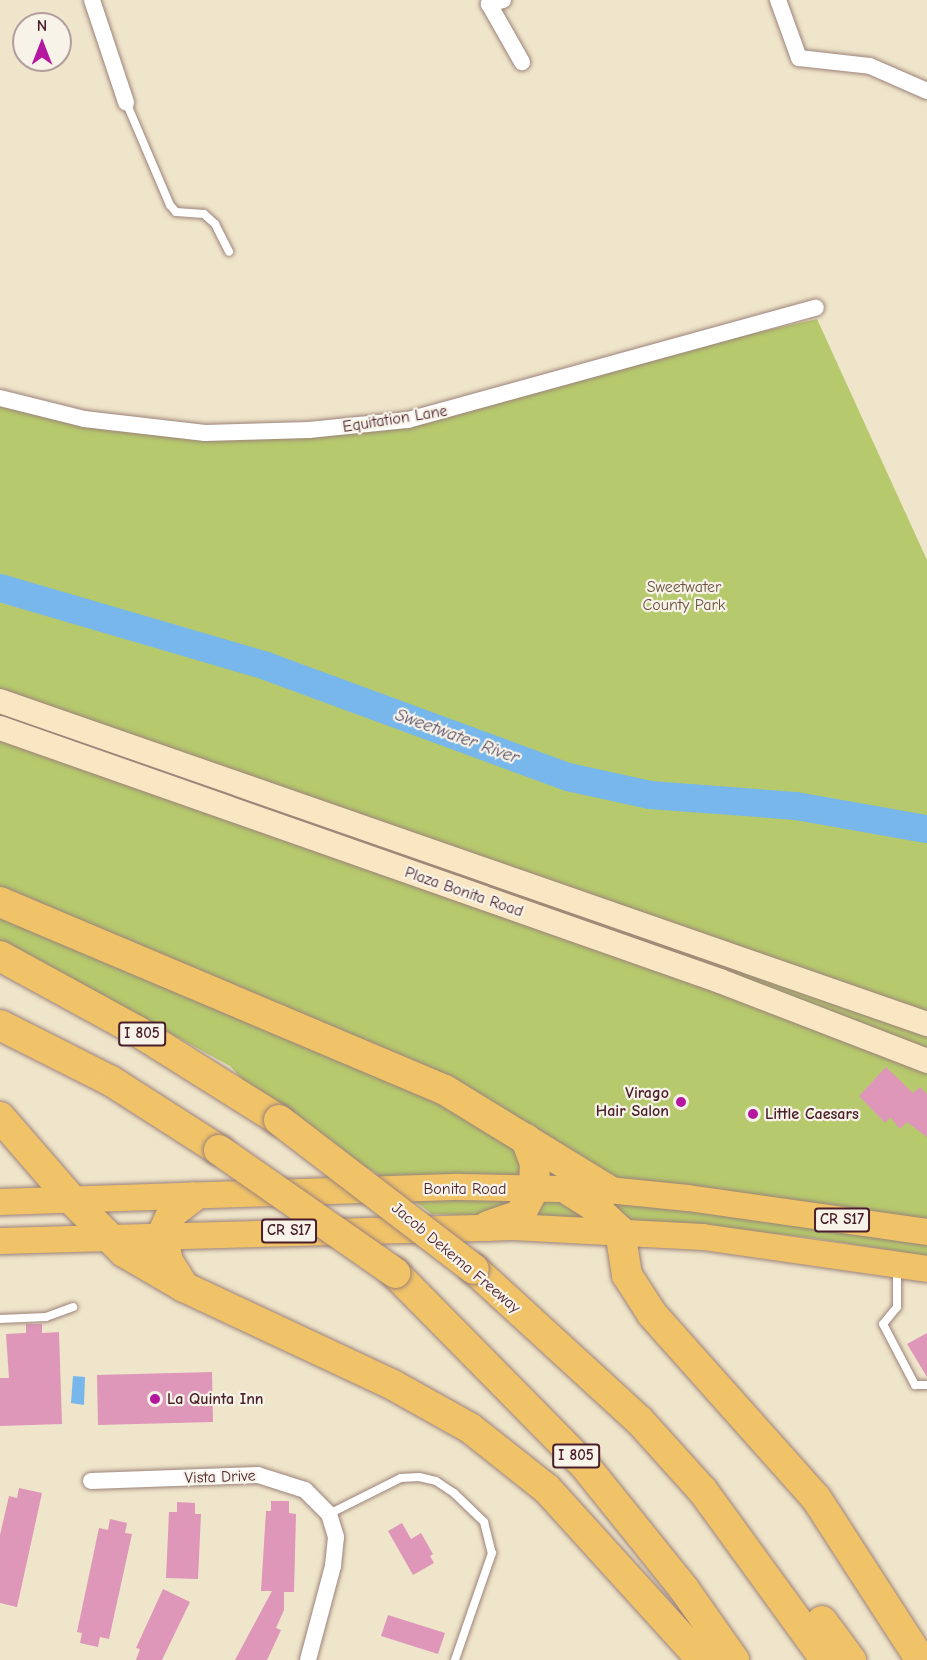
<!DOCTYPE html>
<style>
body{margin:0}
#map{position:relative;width:927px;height:1660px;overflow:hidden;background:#efe5ca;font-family:"Comic Neue",sans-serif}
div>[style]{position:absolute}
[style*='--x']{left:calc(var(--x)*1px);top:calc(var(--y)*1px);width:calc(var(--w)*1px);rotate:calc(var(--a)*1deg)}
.green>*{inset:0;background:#b6c96d}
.water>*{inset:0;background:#78b7eb}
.river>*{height:28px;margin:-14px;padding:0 14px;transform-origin:14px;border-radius:14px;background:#78b7eb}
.building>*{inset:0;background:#de96b9}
.roads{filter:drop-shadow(0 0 2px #9c827a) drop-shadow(0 0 2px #9c827a)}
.service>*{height:8px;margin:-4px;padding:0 4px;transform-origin:4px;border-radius:4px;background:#fff}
.minor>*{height:16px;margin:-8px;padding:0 8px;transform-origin:8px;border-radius:8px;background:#fff}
.secondary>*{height:24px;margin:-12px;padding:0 12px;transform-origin:12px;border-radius:12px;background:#f9e7c3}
.primary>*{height:26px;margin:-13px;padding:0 13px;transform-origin:13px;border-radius:13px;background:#f0c369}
.motorway>*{height:30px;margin:-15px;padding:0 15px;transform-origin:15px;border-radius:15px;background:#f0c369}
.bridges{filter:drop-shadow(0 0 2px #9c827a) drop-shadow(0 0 2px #9c827a)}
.motorway-bridge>*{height:30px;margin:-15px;padding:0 15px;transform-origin:15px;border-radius:15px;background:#f0c369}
.dots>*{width:16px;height:16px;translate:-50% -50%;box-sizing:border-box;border:3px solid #f7f3e8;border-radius:50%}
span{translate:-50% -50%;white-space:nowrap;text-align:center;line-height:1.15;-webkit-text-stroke:4.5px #f7f3e8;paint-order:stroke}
.shield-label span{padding:2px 4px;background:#f7f3e8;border:2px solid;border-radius:4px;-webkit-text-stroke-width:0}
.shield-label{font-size:15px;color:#4a1f2b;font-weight:700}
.street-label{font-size:16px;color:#4a1f2b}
.park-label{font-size:16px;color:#6a523f}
.poi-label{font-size:16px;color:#4a1f2b;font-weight:700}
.right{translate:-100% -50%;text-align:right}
.left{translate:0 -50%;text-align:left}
.water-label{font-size:18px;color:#584d65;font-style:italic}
.north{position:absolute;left:12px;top:12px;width:60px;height:60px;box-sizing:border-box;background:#f7f3e8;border:2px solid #b29e9c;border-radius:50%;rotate:0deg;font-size:16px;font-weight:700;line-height:24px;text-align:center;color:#4a1f2b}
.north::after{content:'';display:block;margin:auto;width:21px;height:27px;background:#b5179e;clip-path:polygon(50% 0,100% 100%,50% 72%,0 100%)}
</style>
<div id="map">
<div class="green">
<div style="clip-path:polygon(817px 319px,927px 560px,927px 1256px,813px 1238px,675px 1223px,432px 1214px,378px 1174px,279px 1120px,230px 1066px,0 941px,0 399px,82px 418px,311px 434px)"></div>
</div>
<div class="water">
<div style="clip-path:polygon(73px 1376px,85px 1377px,84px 1405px,71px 1403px)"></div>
</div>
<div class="river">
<div style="--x:0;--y:588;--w:277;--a:16.3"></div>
<div style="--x:266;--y:666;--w:322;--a:20.2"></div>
<div style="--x:568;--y:777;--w:84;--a:12.4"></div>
<div style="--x:650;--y:795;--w:146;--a:4.3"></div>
<div style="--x:796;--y:806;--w:133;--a:10"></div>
</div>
<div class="building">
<div style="clip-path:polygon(886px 1067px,913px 1093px,920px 1087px,927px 1094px,927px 1137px,907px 1122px,900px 1129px,890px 1117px,885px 1123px,859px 1096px)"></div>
<div style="clip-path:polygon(26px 1324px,42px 1324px,42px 1333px,59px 1332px,62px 1424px,0 1426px,0 1378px,9px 1378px,6px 1334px,26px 1333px)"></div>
<div style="clip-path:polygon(927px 1333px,927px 1377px,907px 1344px)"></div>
<div style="clip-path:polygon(212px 1372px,213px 1422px,98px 1425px,97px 1375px)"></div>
<div style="clip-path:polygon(19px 1488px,42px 1493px,17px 1607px,0 1603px,0 1535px,9px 1496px,17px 1498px)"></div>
<div style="clip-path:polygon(271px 1501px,289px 1501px,289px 1513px,296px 1514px,294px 1592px,284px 1592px,284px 1610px,276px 1628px,281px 1630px,267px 1660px,235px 1660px,272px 1591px,261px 1591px,266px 1511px,271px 1511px)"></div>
<div style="clip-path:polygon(177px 1502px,195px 1503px,195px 1514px,201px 1514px,198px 1579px,166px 1578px,169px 1512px,177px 1512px)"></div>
<div style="clip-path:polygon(110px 1519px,127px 1523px,125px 1533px,132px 1534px,109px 1639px,100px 1637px,98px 1647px,80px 1643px,82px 1633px,77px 1632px,99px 1528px,108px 1530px)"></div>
<div style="clip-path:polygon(402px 1523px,411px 1539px,421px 1533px,433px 1554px,430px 1556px,434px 1563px,413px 1575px,388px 1531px)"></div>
<div style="clip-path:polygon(163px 1589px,190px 1602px,162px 1660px,136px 1660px,140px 1649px,136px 1648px)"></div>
<div style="clip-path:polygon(388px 1615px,445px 1633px,438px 1654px,381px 1636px)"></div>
</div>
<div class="roads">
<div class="service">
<div style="--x:126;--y:102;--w:112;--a:66.9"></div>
<div style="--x:170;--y:205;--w:9;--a:49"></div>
<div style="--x:176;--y:212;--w:28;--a:4"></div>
<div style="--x:204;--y:214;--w:15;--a:42"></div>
<div style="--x:215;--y:224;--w:31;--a:63"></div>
<div style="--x:897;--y:1268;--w:39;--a:90"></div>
<div style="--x:897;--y:1307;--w:22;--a:129"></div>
<div style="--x:883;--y:1324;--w:69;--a:62.3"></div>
<div style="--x:915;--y:1385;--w:12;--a:0"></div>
<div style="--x:0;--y:1319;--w:46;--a:-2.5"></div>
<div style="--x:46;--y:1317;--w:29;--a:-20"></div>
<div style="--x:329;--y:1514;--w:80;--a:-26.6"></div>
<div style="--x:401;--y:1478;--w:18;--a:-3"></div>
<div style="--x:419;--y:1477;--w:17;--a:13"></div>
<div style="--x:436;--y:1481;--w:22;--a:34"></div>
<div style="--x:454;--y:1493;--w:42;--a:44"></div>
<div style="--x:484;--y:1522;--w:32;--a:76"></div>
<div style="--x:492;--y:1553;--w:113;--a:109.1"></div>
</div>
<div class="minor">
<div style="--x:92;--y:0;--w:108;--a:71.6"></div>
<div style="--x:503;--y:0;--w:15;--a:164"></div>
<div style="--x:489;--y:4;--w:67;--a:60.4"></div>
<div style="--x:778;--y:0;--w:62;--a:70.1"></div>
<div style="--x:799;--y:58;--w:71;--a:6.4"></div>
<div style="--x:870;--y:66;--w:62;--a:23.7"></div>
<div style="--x:0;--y:398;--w:87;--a:14"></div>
<div style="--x:84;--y:419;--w:122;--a:6.6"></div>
<div style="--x:205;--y:433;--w:104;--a:-1.7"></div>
<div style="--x:309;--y:430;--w:100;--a:-5.8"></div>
<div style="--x:408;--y:420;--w:423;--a:-15.4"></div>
<div style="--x:91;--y:1481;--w:167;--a:-2.1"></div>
<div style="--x:258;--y:1475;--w:49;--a:17.7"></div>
<div style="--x:305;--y:1490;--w:34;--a:45"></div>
<div style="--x:329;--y:1514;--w:24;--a:73"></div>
<div style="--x:336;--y:1537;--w:29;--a:96"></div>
<div style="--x:333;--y:1566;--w:97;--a:104.9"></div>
</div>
<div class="secondary">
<div style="--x:0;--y:701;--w:982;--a:19.21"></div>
<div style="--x:0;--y:728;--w:763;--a:19.36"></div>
<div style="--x:720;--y:981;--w:222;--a:21.1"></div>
</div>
<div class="primary">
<div style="--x:0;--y:1202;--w:460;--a:-1.9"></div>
<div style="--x:460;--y:1187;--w:148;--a:1.2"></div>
<div style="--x:608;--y:1190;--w:80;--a:5.7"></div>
<div style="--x:688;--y:1198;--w:241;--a:8.1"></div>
<div style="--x:0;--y:1241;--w:513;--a:-1.56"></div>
<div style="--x:513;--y:1227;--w:190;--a:3"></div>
<div style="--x:703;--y:1237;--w:226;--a:8.1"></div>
</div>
<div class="motorway">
<div style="--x:0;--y:902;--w:483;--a:22.9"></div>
<div style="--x:445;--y:1090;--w:191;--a:31.5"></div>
<div style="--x:0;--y:956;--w:156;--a:28.7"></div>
<div style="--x:137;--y:1031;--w:168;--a:32.1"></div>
<div style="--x:0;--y:1025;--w:124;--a:26.8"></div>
<div style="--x:111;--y:1081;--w:128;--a:32.6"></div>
<div style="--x:0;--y:1117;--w:108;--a:49.1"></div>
<div style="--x:71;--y:1199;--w:75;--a:45"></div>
<div style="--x:124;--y:1252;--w:69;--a:30.3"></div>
<div style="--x:184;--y:1287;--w:231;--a:25.1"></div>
<div style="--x:393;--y:1385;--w:88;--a:29.2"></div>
<div style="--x:470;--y:1428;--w:98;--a:38.4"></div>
<div style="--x:547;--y:1489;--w:231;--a:47.8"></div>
<div style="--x:570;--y:1191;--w:25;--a:32"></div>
<div style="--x:591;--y:1204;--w:40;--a:43"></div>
<div style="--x:620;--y:1231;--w:45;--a:81"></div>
<div style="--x:627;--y:1275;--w:46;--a:57.3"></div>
<div style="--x:652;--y:1314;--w:246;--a:48.3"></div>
<div style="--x:816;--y:1498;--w:193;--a:57.1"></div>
<div style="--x:488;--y:1226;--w:34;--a:-19"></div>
<div style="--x:520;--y:1215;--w:30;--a:-62"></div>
<div style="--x:534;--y:1189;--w:26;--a:-88"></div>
<div style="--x:535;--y:1163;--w:26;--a:-111"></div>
<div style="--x:474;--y:1269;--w:224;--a:42.5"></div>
<div style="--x:639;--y:1420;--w:96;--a:48"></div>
<div style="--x:703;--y:1491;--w:209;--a:54"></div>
<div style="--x:395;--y:1273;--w:272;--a:45.4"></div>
<div style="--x:586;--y:1467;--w:156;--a:51.2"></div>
<div style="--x:684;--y:1589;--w:87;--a:54.8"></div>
<div style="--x:184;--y:1287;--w:31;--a:-122"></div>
<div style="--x:168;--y:1261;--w:27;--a:-103"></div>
<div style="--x:162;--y:1235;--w:24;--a:-66"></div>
<div style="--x:172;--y:1213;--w:26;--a:-37"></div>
<div style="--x:822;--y:1621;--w:49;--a:53.4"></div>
</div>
</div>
<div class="bridges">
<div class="motorway-bridge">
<div style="--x:279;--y:1120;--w:245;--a:37.4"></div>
<div style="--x:219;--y:1150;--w:215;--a:34.9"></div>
</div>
</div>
<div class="dots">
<div style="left:681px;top:1102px;background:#b5179e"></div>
<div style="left:753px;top:1114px;background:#b5179e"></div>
<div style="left:155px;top:1399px;background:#b5179e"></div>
</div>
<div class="shield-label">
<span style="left:142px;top:1034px">I 805</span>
<span style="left:842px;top:1220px">CR S17</span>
<span style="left:289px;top:1231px">CR S17</span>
<span style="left:576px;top:1456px">I 805</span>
</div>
<div class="street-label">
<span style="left:395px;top:419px;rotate:-9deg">Equitation Lane</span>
<span style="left:464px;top:892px;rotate:19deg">Plaza Bonita Road</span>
<span style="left:465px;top:1189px">Bonita Road</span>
<span style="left:456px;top:1258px;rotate:40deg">Jacob Dekema Freeway</span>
<span style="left:220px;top:1477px;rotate:-2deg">Vista Drive</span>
</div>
<div class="park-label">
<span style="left:684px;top:596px">Sweetwater<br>County Park</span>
</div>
<div class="poi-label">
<span class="right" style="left:669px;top:1102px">Virago<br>Hair Salon</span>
<span class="left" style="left:765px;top:1114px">Little Caesars</span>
<span class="left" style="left:167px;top:1399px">La Quinta Inn</span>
</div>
<div class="water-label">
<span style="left:457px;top:737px;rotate:20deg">Sweetwater River</span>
</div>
<div class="north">N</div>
</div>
